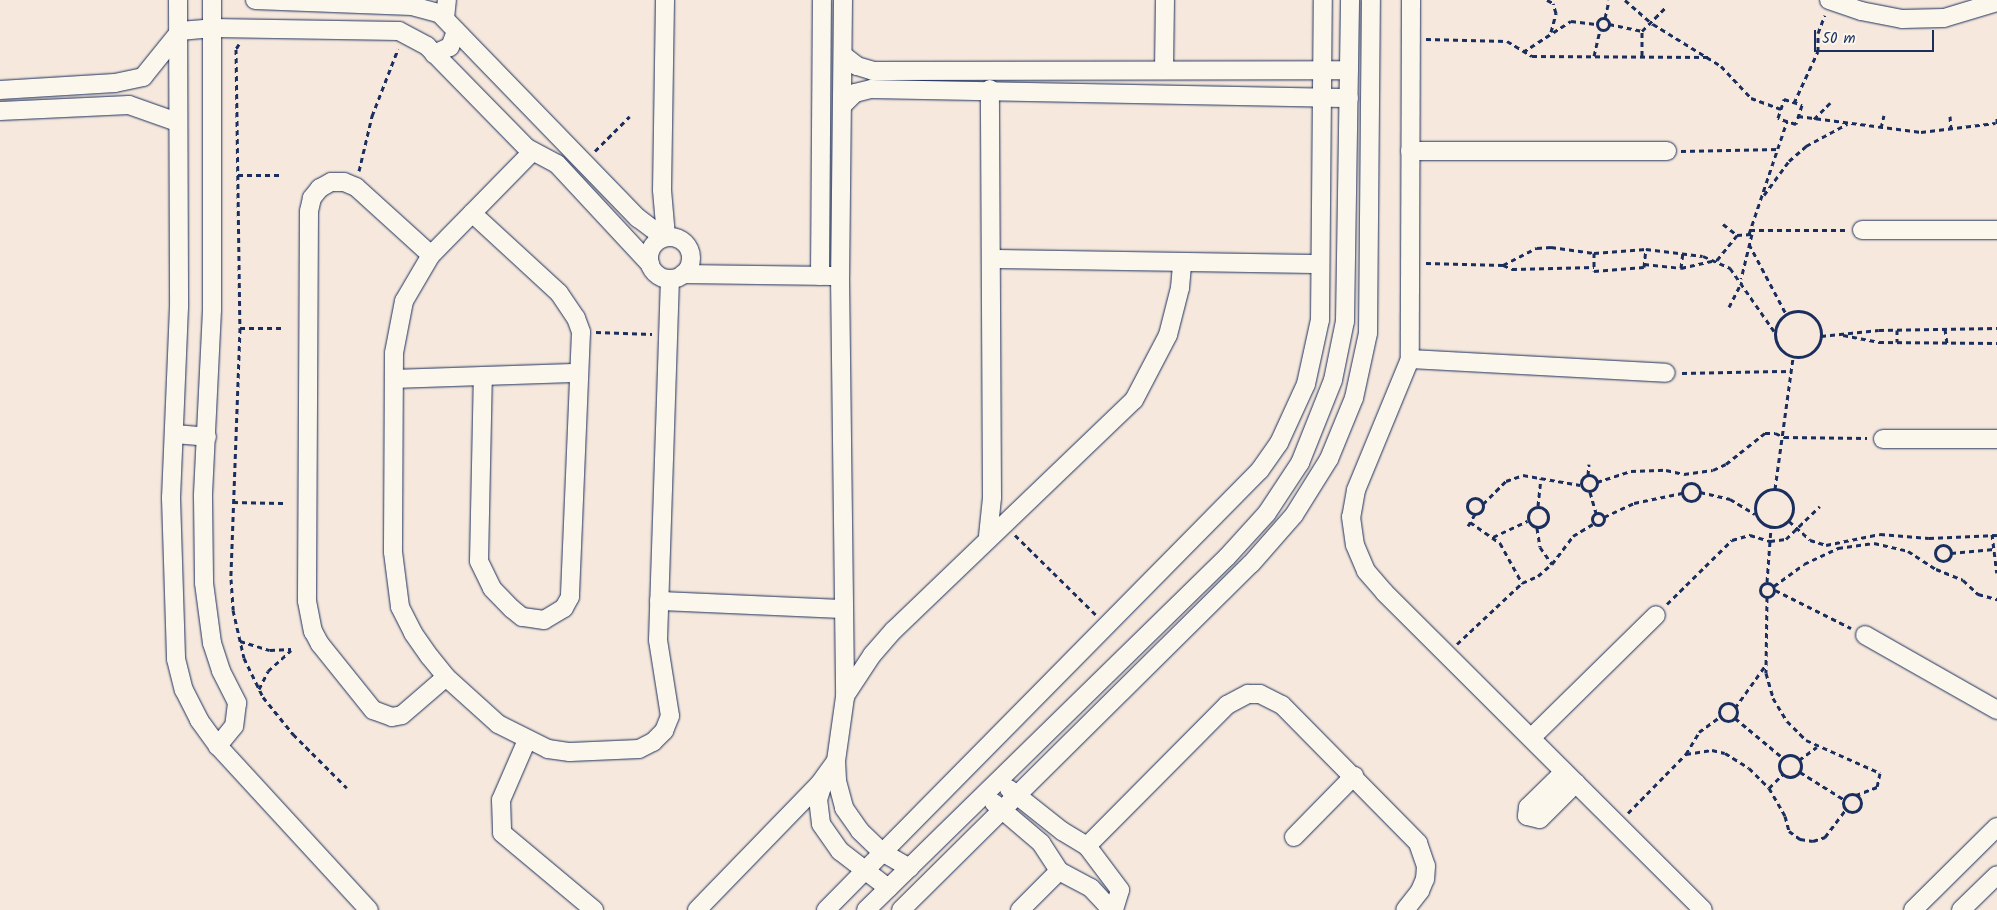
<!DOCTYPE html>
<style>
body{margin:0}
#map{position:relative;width:1997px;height:910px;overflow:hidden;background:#f6e8dc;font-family:Kalam,sans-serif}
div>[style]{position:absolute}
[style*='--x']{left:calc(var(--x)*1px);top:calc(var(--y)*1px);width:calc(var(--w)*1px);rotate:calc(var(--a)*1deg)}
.path>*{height:3px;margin-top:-1.5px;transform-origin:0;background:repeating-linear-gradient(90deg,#1b2f5e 0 5px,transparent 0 9px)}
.path>.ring{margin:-1.5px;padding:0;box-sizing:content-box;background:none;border:3px solid #1b2f5e;border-radius:50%}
.roads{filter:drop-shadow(0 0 1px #1b2f5e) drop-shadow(0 0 1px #1b2f5e)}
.minor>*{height:18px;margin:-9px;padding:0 9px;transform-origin:9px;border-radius:9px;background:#fbf7ec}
.minor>.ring{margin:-9px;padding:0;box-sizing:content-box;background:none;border:18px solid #fbf7ec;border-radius:50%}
span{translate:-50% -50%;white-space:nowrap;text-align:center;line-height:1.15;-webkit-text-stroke:4px #fbf7ec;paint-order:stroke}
.scale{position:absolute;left:1814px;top:30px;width:120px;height:22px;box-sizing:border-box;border:2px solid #1b2f5e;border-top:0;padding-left:6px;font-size:15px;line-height:18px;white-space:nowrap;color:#1b2f5e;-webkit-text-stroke:4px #fbf7ec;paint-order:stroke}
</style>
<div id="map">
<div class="path">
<div style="--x:1547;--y:0;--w:7;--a:27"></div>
<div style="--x:1625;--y:0;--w:37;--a:41"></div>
<div style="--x:1653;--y:24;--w:80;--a:31.7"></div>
<div style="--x:1721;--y:66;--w:44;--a:46.8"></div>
<div style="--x:1751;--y:98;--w:32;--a:20"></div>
<div class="ring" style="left:1597px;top:18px;width:9px;height:9px"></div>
<div style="--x:1605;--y:18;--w:18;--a:-77"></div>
<div style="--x:1609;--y:24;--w:34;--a:12"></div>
<div style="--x:1551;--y:32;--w:20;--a:-75"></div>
<div style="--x:1556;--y:13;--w:10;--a:-107"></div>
<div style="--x:1426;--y:39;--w:81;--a:1.4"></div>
<div style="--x:1507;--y:41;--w:29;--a:31"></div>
<div style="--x:1532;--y:56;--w:177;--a:0.3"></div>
<div style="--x:239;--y:44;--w:6;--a:121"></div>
<div style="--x:236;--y:49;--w:279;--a:89.2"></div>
<div style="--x:240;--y:328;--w:251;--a:92.1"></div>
<div style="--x:231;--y:579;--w:31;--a:86"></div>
<div style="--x:233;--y:610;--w:49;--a:77.1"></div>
<div style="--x:244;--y:658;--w:43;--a:64"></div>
<div style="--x:263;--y:697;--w:48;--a:51"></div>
<div style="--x:293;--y:734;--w:76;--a:45"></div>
<div style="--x:1523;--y:52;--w:57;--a:-32.9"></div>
<div style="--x:1571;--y:21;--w:25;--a:7"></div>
<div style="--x:1594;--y:56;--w:27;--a:-77"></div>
<div style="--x:1642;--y:56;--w:25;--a:-90"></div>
<div style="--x:1642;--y:31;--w:33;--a:-45"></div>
<div style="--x:1784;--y:99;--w:19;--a:18"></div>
<div style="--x:1802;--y:105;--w:20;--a:108"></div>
<div style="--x:1796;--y:124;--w:19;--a:-162"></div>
<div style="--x:1778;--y:118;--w:20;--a:-72"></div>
<div style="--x:1794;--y:103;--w:57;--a:-65.2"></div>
<div style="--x:1818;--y:51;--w:18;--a:-90"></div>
<div style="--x:1818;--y:33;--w:19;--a:-69"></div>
<div style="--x:1798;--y:116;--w:124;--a:7.4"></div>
<div style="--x:1921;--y:132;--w:75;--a:-6.9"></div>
<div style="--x:1950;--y:116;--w:14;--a:86"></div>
<div style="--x:1997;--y:118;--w:9;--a:90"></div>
<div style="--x:1814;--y:119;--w:23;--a:-45"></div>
<div style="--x:1881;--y:128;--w:13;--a:-77"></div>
<div style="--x:595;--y:151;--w:49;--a:-45"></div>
<div style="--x:1681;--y:151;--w:97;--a:-1.2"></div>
<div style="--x:359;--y:171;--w:57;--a:-76.7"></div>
<div style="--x:372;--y:116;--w:72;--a:-68.8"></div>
<div style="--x:238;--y:175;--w:45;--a:0"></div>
<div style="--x:1764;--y:195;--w:42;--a:-53.7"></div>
<div style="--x:1789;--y:161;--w:23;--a:-41"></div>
<div style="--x:1806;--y:146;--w:47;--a:-28.2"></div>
<div style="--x:1723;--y:224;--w:18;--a:38"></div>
<div style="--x:1750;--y:230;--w:97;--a:0"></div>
<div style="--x:1749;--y:234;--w:119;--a:-71.4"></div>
<div style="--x:1749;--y:244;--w:79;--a:62.1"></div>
<div style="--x:1594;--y:253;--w:18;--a:90"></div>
<div style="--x:1594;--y:271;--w:50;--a:-4.6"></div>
<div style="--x:1644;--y:267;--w:18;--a:-84"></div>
<div style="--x:1426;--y:263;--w:77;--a:1.5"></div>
<div style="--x:1503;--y:265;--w:10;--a:24"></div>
<div style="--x:1512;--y:269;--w:82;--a:-1.4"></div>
<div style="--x:1644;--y:264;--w:37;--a:6"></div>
<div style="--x:1681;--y:268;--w:37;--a:-13"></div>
<div style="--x:1717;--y:260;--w:32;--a:-51"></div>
<div style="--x:1737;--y:235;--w:15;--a:-4"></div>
<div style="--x:1752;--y:234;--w:46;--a:103.7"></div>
<div style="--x:1503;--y:265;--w:38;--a:-27"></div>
<div style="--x:1537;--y:248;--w:14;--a:-4"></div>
<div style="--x:1551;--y:247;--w:43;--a:7.9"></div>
<div style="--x:1594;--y:253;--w:52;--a:-4.4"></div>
<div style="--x:1646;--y:249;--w:57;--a:7"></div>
<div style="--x:1703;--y:256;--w:30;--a:24"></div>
<div style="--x:1730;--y:268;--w:77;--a:55.1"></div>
<div style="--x:1681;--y:268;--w:17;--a:-83"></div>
<div style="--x:1729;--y:307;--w:28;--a:-63"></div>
<div class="ring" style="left:1775px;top:311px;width:43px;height:43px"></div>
<div style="--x:240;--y:328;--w:45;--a:0"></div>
<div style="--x:1945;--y:329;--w:14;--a:82"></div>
<div style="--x:1897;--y:330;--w:12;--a:90"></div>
<div style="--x:596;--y:332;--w:56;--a:2"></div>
<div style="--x:1843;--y:335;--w:37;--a:11"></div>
<div style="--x:1879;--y:342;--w:118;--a:0.5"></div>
<div style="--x:1821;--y:336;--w:58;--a:-5.9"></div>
<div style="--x:1879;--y:330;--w:118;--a:-1"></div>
<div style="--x:1682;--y:373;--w:109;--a:-1.1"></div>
<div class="ring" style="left:1581px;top:475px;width:13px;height:13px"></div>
<div style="--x:1588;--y:475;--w:11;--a:-85"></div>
<div style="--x:1597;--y:482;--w:36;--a:-18"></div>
<div style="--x:1631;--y:471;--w:35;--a:-2"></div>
<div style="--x:1666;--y:470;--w:18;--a:13"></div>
<div style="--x:1684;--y:474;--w:29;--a:-8"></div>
<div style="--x:1713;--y:470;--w:14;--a:-25"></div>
<div style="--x:1726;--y:464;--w:50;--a:-38.5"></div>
<div style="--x:1765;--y:433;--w:10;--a:0"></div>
<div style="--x:1775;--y:433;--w:10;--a:24"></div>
<div style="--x:1784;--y:437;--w:83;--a:0.7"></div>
<div class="ring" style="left:1682px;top:483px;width:15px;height:15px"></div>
<div class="ring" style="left:1755px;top:489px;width:35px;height:35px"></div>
<div style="--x:1775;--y:489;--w:133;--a:-82.2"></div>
<div style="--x:1590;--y:492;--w:22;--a:74"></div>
<div style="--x:1700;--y:492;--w:31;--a:13"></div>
<div style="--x:1730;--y:499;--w:29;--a:31"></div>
<div class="ring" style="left:1467px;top:498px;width:13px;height:13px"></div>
<div style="--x:233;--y:502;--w:50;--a:1.1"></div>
<div style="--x:1483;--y:504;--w:33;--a:-45"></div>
<div style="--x:1506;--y:481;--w:18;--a:-19"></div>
<div style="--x:1523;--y:475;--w:58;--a:10"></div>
<div style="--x:1538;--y:506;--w:28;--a:-84"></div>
<div class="ring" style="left:1528px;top:507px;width:17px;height:17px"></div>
<div class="ring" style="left:1592px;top:513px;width:9px;height:9px"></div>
<div style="--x:1604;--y:517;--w:33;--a:-25"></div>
<div style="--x:1634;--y:503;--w:49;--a:-11.8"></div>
<div style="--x:1789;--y:521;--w:28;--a:42"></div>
<div style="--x:1810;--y:540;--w:17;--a:17"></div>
<div style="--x:1826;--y:545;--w:55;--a:-11.5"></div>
<div style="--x:1880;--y:534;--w:49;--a:4.7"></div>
<div style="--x:1929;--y:538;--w:68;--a:-2.5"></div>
<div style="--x:1470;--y:522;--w:37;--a:35"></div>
<div style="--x:1500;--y:543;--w:46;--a:61.2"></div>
<div style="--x:1468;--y:526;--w:14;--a:-60"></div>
<div style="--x:1537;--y:528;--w:19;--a:81"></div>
<div style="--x:1540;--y:547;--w:21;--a:55"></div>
<div style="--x:1992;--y:534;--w:39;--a:83"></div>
<div style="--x:1015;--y:535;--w:114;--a:44.6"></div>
<div style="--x:1493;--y:537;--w:38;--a:-25"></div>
<div class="ring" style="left:1935px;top:545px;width:13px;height:13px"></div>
<div style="--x:1951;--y:553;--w:43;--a:-5.3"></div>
<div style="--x:1767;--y:582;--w:54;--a:-85.8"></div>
<div class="ring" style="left:1760px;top:583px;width:11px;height:11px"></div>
<div style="--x:1774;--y:586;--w:37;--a:-36"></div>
<div style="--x:1804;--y:564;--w:38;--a:-25"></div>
<div style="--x:1838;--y:548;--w:36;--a:-8"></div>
<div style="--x:1874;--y:543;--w:35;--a:13"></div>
<div style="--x:1908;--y:551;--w:33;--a:33"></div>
<div style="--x:1936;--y:569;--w:29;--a:22"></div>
<div style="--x:1963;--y:580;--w:21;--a:43"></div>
<div style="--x:1978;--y:594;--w:20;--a:15"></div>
<div style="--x:1775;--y:590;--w:85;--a:26.6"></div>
<div style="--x:1767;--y:597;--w:76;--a:90.8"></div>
<div style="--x:1766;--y:673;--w:26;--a:74"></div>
<div style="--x:1773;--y:698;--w:27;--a:59"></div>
<div style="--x:1787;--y:721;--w:27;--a:45"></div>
<div style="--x:1806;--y:740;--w:81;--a:24"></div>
<div style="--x:1880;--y:773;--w:14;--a:102"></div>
<div style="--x:1877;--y:787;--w:22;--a:159"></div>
<div style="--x:1667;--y:604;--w:91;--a:-44.6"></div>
<div style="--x:1732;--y:540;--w:19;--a:-16"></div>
<div style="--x:1750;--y:535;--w:21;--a:17"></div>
<div style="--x:1770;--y:541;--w:16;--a:-7"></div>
<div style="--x:1786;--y:539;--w:47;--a:-44.1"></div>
<div style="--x:240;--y:641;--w:31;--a:17"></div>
<div style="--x:270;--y:650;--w:21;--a:-3"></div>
<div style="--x:1457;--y:644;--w:89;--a:-43.2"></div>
<div style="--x:1522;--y:583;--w:17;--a:-24"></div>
<div style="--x:1538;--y:576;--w:18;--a:-41"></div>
<div style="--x:1552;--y:564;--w:35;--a:-53"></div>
<div style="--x:1573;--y:536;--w:23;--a:-31"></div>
<div style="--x:259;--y:689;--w:20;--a:-63"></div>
<div style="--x:268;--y:671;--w:31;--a:-42"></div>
<div class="ring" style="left:1719px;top:703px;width:15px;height:15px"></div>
<div style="--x:1735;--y:708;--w:52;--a:-54.5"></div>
<div style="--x:1735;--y:718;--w:62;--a:39.8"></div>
<div style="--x:1686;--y:754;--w:26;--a:-9"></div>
<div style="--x:1712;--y:750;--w:13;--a:13"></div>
<div style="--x:1725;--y:753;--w:28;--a:32"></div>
<div style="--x:1749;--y:768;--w:28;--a:45"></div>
<div style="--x:1769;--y:788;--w:32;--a:60"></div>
<div style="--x:1785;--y:816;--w:16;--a:75"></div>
<div style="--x:1789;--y:831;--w:14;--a:36"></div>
<div style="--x:1800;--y:839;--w:13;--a:9"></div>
<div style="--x:1813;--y:841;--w:13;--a:-18"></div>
<div style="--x:1825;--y:837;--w:34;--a:-53"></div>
<div class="ring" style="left:1779px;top:755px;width:19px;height:19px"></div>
<div style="--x:1799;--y:760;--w:22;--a:-36"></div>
<div style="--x:1800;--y:772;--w:51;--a:32.1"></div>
<div style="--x:1769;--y:788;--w:20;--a:-45"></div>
<div class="ring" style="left:1843px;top:794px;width:15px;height:15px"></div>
<div style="--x:1628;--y:813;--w:83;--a:-45.5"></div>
<div style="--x:1686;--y:754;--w:26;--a:-59"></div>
<div style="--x:1699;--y:732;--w:26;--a:-36"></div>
</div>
<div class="roads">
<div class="minor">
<div style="--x:178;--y:0;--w:307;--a:89.8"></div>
<div style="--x:179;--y:307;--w:191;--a:92.4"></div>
<div style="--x:171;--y:498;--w:161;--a:88.2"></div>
<div style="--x:176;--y:659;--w:32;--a:76"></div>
<div style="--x:184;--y:690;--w:34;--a:63"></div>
<div style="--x:199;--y:720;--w:32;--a:54"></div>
<div style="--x:218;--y:746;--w:223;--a:47.4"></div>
<div style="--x:212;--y:0;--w:310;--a:90"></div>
<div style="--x:212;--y:310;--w:187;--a:92.8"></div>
<div style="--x:203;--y:497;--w:86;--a:89.3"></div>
<div style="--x:204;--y:583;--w:61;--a:82.4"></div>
<div style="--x:212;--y:643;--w:29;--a:72"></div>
<div style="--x:221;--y:671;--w:36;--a:63"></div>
<div style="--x:237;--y:703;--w:23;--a:97"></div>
<div style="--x:234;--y:726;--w:26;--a:129"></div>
<div style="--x:255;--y:0;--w:157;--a:2.2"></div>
<div style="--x:412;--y:6;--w:28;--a:15"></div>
<div style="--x:439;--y:13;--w:286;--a:45.9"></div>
<div style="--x:638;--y:218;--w:31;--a:37"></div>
<div style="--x:665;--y:0;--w:190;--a:90.9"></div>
<div style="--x:662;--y:190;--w:47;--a:85.1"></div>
<div style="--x:843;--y:0;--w:276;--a:90.6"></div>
<div style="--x:840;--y:276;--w:421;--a:89.3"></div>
<div style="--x:845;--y:697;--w:65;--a:98"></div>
<div style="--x:836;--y:761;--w:20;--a:87"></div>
<div style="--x:837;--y:781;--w:28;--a:75"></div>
<div style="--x:844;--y:808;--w:28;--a:55"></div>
<div style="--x:860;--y:831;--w:30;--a:44"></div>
<div style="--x:882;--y:852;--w:32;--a:30"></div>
<div style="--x:1411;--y:0;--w:359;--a:90.2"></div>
<div style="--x:1410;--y:359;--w:142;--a:112.4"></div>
<div style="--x:1356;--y:490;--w:27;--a:100"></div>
<div style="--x:1351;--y:517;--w:28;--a:82"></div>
<div style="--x:1355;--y:545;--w:28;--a:67"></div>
<div style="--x:1366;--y:571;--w:28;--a:49"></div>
<div style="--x:1384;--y:592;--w:450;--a:44.9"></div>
<div style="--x:1829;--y:0;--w:34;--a:19"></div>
<div style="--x:1861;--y:11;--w:42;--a:11"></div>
<div style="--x:1902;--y:19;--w:42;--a:-1.4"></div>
<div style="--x:1944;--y:18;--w:55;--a:-16.8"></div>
<div style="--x:445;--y:18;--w:18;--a:-84"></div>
<div style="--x:434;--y:54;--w:17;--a:-24"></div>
<div style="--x:450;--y:47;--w:17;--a:-69"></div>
<div style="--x:843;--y:55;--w:18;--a:38"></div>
<div style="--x:857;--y:66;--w:17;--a:17"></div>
<div style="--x:873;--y:71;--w:476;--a:-0.1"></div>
<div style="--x:1164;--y:70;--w:70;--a:-89.2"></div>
<div style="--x:0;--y:90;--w:115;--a:-3.5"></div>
<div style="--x:115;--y:83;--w:29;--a:-12"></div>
<div style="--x:143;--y:77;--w:59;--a:-51.2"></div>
<div style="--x:180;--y:31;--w:33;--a:-5"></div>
<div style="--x:213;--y:28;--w:186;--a:0.9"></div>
<div style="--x:399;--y:31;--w:32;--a:28"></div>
<div style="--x:427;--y:46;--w:143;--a:45.6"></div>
<div style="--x:527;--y:148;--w:34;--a:28"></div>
<div style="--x:557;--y:164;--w:137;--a:47.1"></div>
<div style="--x:843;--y:105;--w:17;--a:-45"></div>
<div style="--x:855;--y:93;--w:16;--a:-14"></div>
<div style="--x:871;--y:89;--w:478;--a:1.1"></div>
<div style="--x:0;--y:111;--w:129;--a:-2.7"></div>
<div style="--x:129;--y:105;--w:51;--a:19.5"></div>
<div style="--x:1410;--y:151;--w:257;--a:0"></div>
<div style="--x:532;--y:152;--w:144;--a:134.4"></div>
<div style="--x:431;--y:255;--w:53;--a:120.4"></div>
<div style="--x:404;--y:301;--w:53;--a:100.9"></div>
<div style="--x:394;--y:353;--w:199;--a:90.3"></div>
<div style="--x:393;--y:552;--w:55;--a:82.7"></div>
<div style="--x:400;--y:607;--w:29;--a:63"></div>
<div style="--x:413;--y:633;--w:29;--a:55"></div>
<div style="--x:430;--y:657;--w:26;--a:51"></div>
<div style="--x:446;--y:677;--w:70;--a:42.1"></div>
<div style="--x:498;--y:724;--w:56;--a:26.6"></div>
<div style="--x:548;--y:749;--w:22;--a:8"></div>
<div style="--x:570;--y:752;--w:69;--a:-2.5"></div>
<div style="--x:639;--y:749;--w:16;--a:-27"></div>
<div style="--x:653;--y:742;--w:16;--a:-45"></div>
<div style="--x:664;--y:731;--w:16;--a:-68"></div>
<div style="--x:670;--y:716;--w:77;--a:-99"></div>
<div style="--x:658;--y:640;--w:361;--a:-88.1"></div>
<div style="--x:472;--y:213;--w:118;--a:42.6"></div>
<div style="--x:559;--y:293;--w:30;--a:56"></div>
<div style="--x:576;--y:318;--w:15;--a:70"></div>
<div style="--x:581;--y:332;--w:265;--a:92.4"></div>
<div style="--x:570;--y:597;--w:13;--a:119"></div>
<div style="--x:564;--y:608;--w:23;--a:149"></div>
<div style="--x:544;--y:620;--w:22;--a:-172"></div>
<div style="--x:522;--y:617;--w:13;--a:-141"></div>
<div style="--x:512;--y:609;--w:29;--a:-134"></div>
<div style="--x:492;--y:588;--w:30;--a:-116"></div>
<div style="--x:479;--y:561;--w:185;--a:-88.8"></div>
<div style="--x:1862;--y:230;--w:135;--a:0"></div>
<div class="ring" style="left:649px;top:237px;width:24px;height:24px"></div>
<div style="--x:431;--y:255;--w:101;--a:-137.8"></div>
<div style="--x:356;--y:187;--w:13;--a:-157"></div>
<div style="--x:344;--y:182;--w:13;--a:180"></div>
<div style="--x:331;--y:182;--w:13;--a:151"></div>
<div style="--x:320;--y:188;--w:13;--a:129"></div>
<div style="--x:312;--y:198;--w:13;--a:103"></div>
<div style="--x:309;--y:211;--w:390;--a:90.3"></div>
<div style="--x:307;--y:601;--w:31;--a:79"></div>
<div style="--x:313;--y:631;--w:15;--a:62"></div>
<div style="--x:320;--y:644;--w:85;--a:51.2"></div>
<div style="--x:373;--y:710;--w:20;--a:20"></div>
<div style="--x:392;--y:717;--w:10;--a:-11"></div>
<div style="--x:402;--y:715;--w:58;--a:-40.8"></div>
<div style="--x:991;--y:259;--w:329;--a:0.9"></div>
<div style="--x:683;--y:274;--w:149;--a:0.8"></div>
<div style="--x:820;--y:276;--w:276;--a:-89.6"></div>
<div style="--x:1410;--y:359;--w:256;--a:3.1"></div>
<div style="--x:394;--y:379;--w:185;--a:-1.9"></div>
<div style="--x:175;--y:434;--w:32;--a:5"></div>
<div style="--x:1883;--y:439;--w:114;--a:0"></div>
<div style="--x:988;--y:536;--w:39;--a:-84"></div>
<div style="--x:992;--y:497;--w:408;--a:-90.3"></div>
<div style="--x:659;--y:601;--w:185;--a:2.5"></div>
<div style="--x:1865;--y:635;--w:152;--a:29.6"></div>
<div style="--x:845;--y:696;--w:49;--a:-56.6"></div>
<div style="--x:872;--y:655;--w:33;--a:-49"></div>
<div style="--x:894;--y:630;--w:332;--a:-43.8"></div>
<div style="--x:1134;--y:400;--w:73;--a:-62.4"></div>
<div style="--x:1168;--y:335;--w:49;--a:-75.7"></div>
<div style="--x:1180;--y:288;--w:25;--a:-85"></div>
<div style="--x:1531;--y:738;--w:175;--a:-44.5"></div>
<div style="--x:527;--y:740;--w:65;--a:113.4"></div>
<div style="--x:501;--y:800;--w:33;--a:88"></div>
<div style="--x:502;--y:833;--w:120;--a:39.9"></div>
<div style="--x:1564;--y:772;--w:50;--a:135.8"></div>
<div style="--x:1528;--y:807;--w:9;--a:96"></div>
<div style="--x:1527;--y:816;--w:13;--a:13"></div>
<div style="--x:1540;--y:819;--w:51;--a:-45"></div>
<div style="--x:824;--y:781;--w:19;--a:108"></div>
<div style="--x:818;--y:799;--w:25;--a:83"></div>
<div style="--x:821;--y:824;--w:33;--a:55"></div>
<div style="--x:840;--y:851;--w:61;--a:37.6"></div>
<div style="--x:1009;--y:789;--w:68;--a:38.4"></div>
<div style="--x:1062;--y:831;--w:29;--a:31"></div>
<div style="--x:1087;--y:846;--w:55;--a:53.1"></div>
<div style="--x:1120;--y:890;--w:21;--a:107"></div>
<div style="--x:994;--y:803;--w:62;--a:40.4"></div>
<div style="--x:1041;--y:843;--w:33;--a:57"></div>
<div style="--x:1059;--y:871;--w:36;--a:28"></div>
<div style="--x:1091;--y:888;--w:21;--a:47"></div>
<div style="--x:1105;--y:903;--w:10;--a:11"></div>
<div style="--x:1294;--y:837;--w:86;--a:-45.5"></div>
<div style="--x:1087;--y:846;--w:199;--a:-45.2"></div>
<div style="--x:1227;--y:705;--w:24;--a:-28"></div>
<div style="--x:1248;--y:694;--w:12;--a:0"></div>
<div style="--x:1260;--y:694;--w:25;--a:27"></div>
<div style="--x:1282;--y:705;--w:194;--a:45.4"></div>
<div style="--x:1418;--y:843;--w:24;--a:71"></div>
<div style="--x:1426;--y:866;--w:13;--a:94"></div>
<div style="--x:1425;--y:879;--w:13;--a:113"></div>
<div style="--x:1420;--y:891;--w:24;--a:128"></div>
<div style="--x:697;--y:910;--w:177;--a:-45.9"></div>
<div style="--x:820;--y:783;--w:27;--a:-54"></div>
<div style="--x:826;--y:910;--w:618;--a:-45.39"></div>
<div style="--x:1260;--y:470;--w:33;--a:-55"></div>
<div style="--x:1279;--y:443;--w:65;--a:-65.4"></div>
<div style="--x:1306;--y:384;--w:66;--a:-77.7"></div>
<div style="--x:1320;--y:320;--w:320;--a:-89.5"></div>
<div style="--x:866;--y:910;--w:505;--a:-44.36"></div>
<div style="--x:1227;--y:557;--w:59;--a:-47.7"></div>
<div style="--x:1267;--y:513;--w:60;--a:-56.6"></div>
<div style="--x:1300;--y:463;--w:89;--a:-68.3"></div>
<div style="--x:1333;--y:380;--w:60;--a:-78.5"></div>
<div style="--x:1345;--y:321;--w:321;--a:-89.1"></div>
<div style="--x:901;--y:910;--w:492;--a:-44.7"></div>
<div style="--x:1251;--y:564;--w:65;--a:-48.7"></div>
<div style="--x:1294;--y:515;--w:66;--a:-58"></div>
<div style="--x:1329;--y:459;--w:66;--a:-67.7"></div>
<div style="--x:1354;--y:398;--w:66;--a:-77.8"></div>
<div style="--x:1368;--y:333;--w:333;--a:-89.5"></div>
<div style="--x:1020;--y:910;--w:55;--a:-45"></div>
<div style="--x:1913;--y:910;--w:118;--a:-44.7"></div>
<div style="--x:1961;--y:910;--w:50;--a:-44.2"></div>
</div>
</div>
<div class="scale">50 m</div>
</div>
